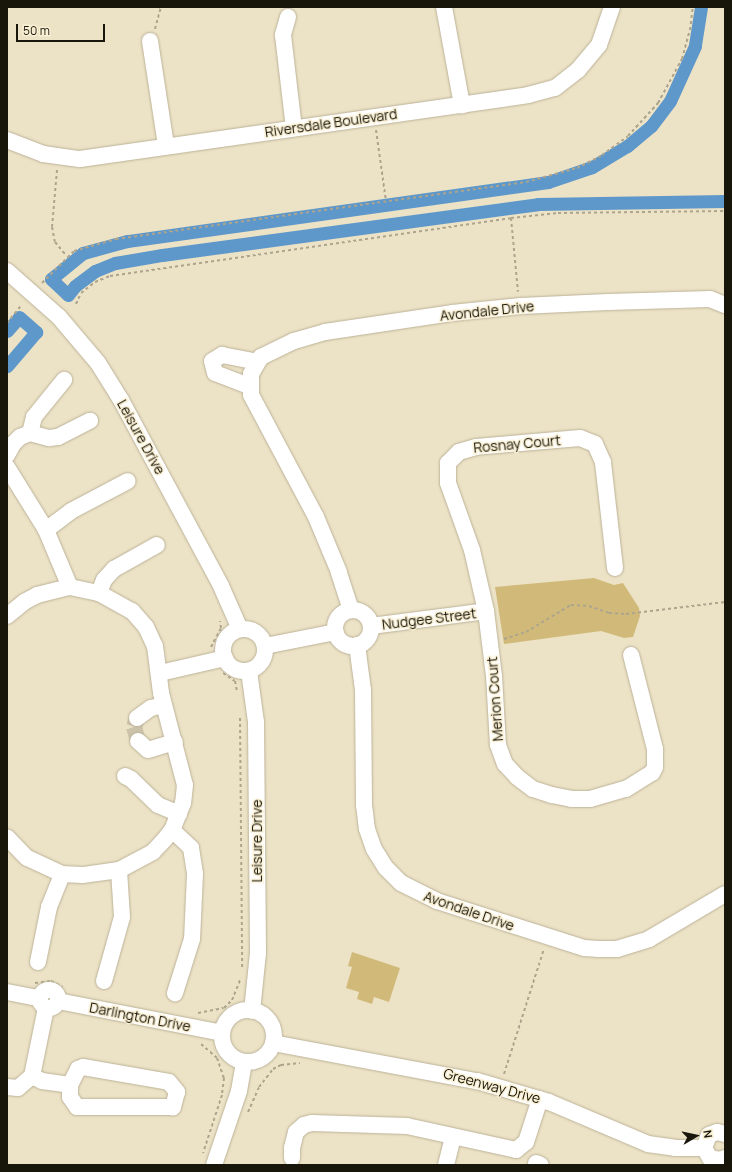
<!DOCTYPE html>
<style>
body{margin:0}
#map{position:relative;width:732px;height:1172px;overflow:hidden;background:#ece2c6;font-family:Manrope,sans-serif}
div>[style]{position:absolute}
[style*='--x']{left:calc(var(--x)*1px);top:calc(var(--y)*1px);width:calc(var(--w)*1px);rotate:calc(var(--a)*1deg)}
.green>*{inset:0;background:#d1ba79}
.canal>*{height:13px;margin:-6.5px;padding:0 6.5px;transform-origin:6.5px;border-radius:6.5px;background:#5e98ca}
.minor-tunnel>*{height:16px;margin-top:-8px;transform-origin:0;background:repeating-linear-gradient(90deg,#ccc3aa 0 16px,transparent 0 24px)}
.path>*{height:2px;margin-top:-1px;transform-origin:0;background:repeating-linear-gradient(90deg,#aca48d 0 3px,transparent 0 6px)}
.roads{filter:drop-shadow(0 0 1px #bcb298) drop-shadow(0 0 1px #bcb298)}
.minor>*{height:16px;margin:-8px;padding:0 8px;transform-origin:8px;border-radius:8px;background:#fff}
.minor>.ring{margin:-8px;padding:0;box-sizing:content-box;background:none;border:16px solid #fff;border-radius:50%}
span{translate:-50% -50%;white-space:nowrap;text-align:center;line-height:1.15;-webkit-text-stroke:3px #f9efd3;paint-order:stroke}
.street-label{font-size:14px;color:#18150b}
.frame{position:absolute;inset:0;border:8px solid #18150b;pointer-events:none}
.north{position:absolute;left:676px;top:1116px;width:40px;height:40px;-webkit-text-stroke:3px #f9efd3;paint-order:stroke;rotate:81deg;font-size:11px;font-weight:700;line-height:16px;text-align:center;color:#18150b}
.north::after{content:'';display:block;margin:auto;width:14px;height:18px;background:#18150b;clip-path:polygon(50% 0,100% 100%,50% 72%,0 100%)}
.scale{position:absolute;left:16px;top:24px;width:89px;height:18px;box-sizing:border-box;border:2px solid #18150b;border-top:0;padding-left:5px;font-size:12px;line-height:14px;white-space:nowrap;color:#18150b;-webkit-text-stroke:3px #f9efd3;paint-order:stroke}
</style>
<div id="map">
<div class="green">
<div style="clip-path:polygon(594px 578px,614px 585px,623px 583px,639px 608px,640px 616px,633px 637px,624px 638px,601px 631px,504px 644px,495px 587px)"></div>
<div style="clip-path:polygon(352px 952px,400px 968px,389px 1002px,374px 997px,372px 1004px,357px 999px,359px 992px,346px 988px,352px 967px,348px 966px)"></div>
</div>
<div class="canal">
<div style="--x:701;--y:7;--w:39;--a:99"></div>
<div style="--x:695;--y:46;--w:60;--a:114.4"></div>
<div style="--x:670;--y:101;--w:31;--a:127"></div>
<div style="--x:651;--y:126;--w:31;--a:140"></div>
<div style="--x:627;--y:146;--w:41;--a:149"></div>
<div style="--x:592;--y:167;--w:46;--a:161.2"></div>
<div style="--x:548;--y:182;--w:425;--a:172"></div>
<div style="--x:127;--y:241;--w:46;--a:164.7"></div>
<div style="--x:83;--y:253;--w:41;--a:140.9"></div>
<div style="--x:51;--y:279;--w:23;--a:43"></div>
<div style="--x:68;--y:295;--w:11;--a:-52"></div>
<div style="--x:75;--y:286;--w:25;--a:-37"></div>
<div style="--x:95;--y:271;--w:22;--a:-22"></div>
<div style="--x:115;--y:263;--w:48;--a:-9.7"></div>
<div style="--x:162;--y:255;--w:379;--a:-7.7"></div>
<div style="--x:538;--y:204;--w:187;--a:-0.9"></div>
<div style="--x:7;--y:331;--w:18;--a:-49"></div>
<div style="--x:19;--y:317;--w:23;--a:41"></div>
<div style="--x:36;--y:332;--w:45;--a:130.5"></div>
</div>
<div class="minor-tunnel">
<div style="--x:137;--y:718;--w:9;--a:108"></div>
<div style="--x:134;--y:727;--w:15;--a:74"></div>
</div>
<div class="path">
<div style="--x:155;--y:29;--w:23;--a:-75"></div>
<div style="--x:376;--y:130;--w:72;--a:82"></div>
<div style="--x:57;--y:170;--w:57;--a:95"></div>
<div style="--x:52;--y:227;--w:15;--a:79"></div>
<div style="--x:55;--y:242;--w:17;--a:50"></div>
<div style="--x:511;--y:218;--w:74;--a:84.6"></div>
<div style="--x:42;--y:283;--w:45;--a:-45"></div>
<div style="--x:74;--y:251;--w:44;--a:-15.9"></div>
<div style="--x:116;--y:239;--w:414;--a:-7.9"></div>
<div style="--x:526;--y:182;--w:53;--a:-15.4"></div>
<div style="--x:577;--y:168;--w:28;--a:-27"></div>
<div style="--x:602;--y:155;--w:32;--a:-36"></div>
<div style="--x:628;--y:136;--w:45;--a:-47.7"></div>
<div style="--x:658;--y:103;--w:50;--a:-61.4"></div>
<div style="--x:682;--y:59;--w:30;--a:-75"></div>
<div style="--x:690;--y:30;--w:23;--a:-83"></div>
<div style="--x:76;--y:304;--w:12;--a:-66"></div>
<div style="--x:81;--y:293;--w:18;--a:-38"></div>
<div style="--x:95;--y:282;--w:16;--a:-22"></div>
<div style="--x:110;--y:276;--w:405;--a:-8.2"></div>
<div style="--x:511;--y:218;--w:47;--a:-6.1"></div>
<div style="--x:558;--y:213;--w:167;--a:-0.7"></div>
<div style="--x:7;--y:323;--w:22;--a:-51"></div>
<div style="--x:504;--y:639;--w:23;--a:-18"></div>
<div style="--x:526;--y:632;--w:52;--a:-31"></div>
<div style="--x:571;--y:605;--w:18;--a:3"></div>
<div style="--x:589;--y:606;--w:21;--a:19"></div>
<div style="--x:609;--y:613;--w:17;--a:3"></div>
<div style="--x:626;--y:614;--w:100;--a:-6.9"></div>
<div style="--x:211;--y:647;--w:21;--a:-62"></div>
<div style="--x:221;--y:628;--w:7;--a:-98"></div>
<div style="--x:223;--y:673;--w:14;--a:34"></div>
<div style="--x:235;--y:681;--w:10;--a:79"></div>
<div style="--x:240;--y:718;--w:250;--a:89.5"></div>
<div style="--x:35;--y:983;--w:16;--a:-7"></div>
<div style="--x:51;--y:981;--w:13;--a:27"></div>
<div style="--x:198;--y:1013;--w:26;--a:-11"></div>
<div style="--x:224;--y:1008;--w:11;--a:-45"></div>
<div style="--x:232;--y:1000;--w:22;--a:-68"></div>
<div style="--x:201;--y:1044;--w:21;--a:41"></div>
<div style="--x:217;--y:1058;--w:21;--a:71"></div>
<div style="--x:224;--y:1078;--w:17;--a:97"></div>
<div style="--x:222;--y:1095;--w:61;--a:108.1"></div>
<div style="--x:504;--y:1074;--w:131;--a:-72.3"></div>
<div style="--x:248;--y:1112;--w:27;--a:-66"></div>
<div style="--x:259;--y:1087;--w:23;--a:-52"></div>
<div style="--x:273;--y:1069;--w:9;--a:-27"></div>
<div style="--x:281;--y:1065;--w:19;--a:-6"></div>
</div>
<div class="roads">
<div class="minor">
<div style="--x:444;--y:7;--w:100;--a:79.6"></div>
<div style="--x:288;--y:17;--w:19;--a:106"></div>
<div style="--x:283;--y:35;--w:94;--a:83.3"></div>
<div style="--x:150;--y:41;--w:106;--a:81.3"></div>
<div style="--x:7;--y:140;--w:39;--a:21"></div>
<div style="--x:43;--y:154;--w:37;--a:8"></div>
<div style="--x:80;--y:159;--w:453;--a:-8.1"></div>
<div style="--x:528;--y:95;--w:28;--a:-15"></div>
<div style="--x:555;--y:88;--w:29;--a:-38"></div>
<div style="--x:578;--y:70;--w:33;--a:-50"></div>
<div style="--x:599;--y:45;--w:40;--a:-71.1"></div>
<div style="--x:7;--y:271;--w:69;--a:41.5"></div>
<div style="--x:59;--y:317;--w:60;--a:49.7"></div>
<div style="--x:98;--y:363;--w:44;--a:58.1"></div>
<div style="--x:121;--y:400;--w:211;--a:61.7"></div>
<div style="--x:221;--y:586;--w:47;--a:66.2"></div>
<div style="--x:249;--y:386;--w:36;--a:-159"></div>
<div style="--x:215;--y:373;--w:12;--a:-104"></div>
<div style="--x:212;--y:361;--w:12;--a:-31"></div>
<div style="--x:222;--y:355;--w:36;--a:11"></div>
<div style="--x:30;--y:433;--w:16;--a:-76"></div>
<div style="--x:34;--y:417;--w:48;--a:-51"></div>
<div style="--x:7;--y:455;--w:13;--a:-61"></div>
<div style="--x:13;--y:444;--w:10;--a:-45"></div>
<div style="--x:20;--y:437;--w:11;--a:-22"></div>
<div style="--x:30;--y:433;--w:20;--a:15"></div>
<div style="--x:49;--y:438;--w:9;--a:-6"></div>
<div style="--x:58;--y:437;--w:36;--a:-27"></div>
<div style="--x:7;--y:467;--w:74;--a:58.2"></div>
<div style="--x:46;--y:530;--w:62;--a:67.2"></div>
<div style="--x:46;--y:530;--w:31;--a:-37"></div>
<div style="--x:71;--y:511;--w:64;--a:-27.8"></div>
<div style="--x:615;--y:568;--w:107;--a:-96.5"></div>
<div style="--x:603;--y:462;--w:20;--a:-114"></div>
<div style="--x:595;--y:444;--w:16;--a:-158"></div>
<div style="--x:580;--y:438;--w:104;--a:175.1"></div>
<div style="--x:476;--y:447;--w:18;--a:164"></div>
<div style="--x:459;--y:452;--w:16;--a:135"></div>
<div style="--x:448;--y:463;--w:20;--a:90"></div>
<div style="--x:448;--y:483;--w:71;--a:70.3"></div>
<div style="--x:472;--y:550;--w:63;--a:77.1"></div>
<div style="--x:486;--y:611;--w:65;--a:83"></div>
<div style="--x:494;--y:676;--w:69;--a:86.7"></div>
<div style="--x:498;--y:745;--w:20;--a:70"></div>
<div style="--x:505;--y:764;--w:18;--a:47"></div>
<div style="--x:517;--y:777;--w:20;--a:37"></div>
<div style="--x:533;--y:789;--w:20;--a:18"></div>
<div style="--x:552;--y:795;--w:20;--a:11"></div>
<div style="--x:572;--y:799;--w:18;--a:0"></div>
<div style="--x:590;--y:799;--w:37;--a:-16"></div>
<div style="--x:626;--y:789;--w:31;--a:-32"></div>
<div style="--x:652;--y:773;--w:7;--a:-63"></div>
<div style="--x:655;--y:767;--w:18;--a:-90"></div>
<div style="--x:655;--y:749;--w:97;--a:-104.3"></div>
<div style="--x:99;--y:593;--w:14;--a:-69"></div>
<div style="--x:104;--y:580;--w:15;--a:-48"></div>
<div style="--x:114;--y:569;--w:49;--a:-29.2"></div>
<div style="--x:351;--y:610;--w:40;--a:-108"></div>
<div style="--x:339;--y:572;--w:60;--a:-112.7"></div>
<div style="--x:316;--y:517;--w:138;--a:-118"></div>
<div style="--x:251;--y:395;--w:21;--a:-90"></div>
<div style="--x:251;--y:374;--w:20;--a:-60"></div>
<div style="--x:261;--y:357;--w:37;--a:-26"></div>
<div style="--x:294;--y:341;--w:32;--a:-16"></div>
<div style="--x:325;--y:332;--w:128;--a:-8.5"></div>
<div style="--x:452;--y:313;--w:69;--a:-5.8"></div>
<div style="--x:521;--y:306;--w:87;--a:-2.6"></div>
<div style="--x:608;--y:302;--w:102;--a:-1.7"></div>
<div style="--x:710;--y:299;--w:16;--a:22"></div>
<div class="ring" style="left:335px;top:610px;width:20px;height:20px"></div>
<div style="--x:7;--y:616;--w:22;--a:-39"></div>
<div style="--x:24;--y:602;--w:15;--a:-28"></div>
<div style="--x:37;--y:595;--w:34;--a:-14"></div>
<div style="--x:70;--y:587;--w:30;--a:12"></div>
<div style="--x:99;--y:593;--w:38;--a:29"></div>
<div style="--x:132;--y:611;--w:21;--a:49"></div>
<div style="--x:146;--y:627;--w:21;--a:65"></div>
<div style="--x:155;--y:646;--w:47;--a:82.7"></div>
<div style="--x:161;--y:693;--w:95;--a:75.4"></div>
<div style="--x:185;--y:785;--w:18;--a:96"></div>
<div style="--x:183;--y:803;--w:29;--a:112"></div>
<div style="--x:172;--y:830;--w:11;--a:128"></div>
<div style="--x:165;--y:839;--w:18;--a:133"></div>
<div style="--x:153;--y:852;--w:38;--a:152"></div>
<div style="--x:119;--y:870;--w:37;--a:172"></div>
<div style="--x:82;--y:875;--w:20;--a:-177"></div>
<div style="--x:62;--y:874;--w:38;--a:-155"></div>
<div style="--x:27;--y:858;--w:29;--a:-134"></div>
<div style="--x:371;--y:626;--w:116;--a:-7.4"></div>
<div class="ring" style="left:223px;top:629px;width:26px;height:26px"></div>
<div style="--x:357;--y:645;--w:45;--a:82.4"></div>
<div style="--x:363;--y:690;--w:115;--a:89.5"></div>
<div style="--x:364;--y:805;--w:24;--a:83"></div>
<div style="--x:367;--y:829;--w:21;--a:71"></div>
<div style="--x:374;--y:849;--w:22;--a:58"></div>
<div style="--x:386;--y:868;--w:21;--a:45"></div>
<div style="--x:401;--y:883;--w:40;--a:26.6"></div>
<div style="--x:437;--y:901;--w:154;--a:17.7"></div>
<div style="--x:584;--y:948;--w:15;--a:4"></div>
<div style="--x:599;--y:949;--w:18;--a:0"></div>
<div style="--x:617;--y:949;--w:34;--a:-17"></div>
<div style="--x:649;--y:939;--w:88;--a:-30.6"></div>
<div style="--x:265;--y:646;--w:72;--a:-11.2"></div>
<div style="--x:249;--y:671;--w:51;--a:82.2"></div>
<div style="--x:256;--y:722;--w:231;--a:89.5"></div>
<div style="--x:258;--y:953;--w:58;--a:95.9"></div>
<div style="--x:160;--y:673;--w:67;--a:-13"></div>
<div style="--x:137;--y:718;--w:17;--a:-36"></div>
<div style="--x:151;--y:708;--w:13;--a:-13"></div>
<div style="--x:138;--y:741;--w:13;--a:42"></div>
<div style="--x:148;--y:750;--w:28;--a:-17"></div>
<div style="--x:125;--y:776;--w:7;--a:27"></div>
<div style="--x:131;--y:779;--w:37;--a:44"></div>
<div style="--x:158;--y:805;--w:23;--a:23"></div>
<div style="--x:172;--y:830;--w:26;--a:43"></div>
<div style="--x:191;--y:848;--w:26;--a:81"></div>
<div style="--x:195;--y:874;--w:65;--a:92.6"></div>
<div style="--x:192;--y:939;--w:57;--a:107.5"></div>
<div style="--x:38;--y:962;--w:56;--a:-78.7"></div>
<div style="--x:49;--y:907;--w:35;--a:-68"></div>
<div style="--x:104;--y:981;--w:66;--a:-74.3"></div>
<div style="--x:122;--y:917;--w:47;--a:-93.7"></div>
<div class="ring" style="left:40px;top:990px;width:2px;height:2px"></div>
<div style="--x:7;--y:992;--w:33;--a:11"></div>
<div style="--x:58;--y:1001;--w:167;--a:11"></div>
<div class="ring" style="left:222px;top:1010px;width:36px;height:36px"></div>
<div style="--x:273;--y:1043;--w:208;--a:10.6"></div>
<div style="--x:477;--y:1081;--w:75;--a:16.3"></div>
<div style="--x:549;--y:1102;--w:108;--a:23"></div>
<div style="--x:648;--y:1144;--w:27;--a:8"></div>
<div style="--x:675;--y:1148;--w:29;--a:0"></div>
<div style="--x:83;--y:1067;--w:87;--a:9.9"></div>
<div style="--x:169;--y:1082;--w:13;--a:51"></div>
<div style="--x:177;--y:1092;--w:16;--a:105"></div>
<div style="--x:173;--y:1107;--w:96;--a:180"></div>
<div style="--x:77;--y:1107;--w:12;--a:-125"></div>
<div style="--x:70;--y:1097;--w:12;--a:-90"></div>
<div style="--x:70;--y:1085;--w:18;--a:-63"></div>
<div style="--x:78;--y:1069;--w:5;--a:-22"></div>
<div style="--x:32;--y:1076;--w:11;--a:27"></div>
<div style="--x:42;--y:1081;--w:28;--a:8"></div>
<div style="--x:7;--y:1087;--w:11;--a:5"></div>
<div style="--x:18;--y:1088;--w:18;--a:-41"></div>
<div style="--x:32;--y:1076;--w:69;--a:-78.4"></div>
<div style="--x:725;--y:1134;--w:8;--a:-166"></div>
<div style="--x:717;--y:1132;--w:9;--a:159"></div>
<div style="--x:709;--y:1135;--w:14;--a:111"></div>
<div style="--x:704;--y:1148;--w:12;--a:59"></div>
<div style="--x:710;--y:1158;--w:10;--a:11"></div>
<div style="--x:720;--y:1160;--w:5;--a:-22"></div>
<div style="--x:292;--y:1158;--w:10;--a:-90"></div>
<div style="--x:292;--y:1148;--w:16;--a:-76"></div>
<div style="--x:296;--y:1132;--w:11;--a:-41"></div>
<div style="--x:304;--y:1125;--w:8;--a:-14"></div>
<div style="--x:312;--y:1123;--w:95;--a:1.8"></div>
<div style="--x:407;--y:1126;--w:112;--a:12.4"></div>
<div style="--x:516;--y:1150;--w:13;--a:-39"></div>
<div style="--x:526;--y:1142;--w:45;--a:-72"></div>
<div style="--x:536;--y:1163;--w:5;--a:22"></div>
<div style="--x:214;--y:1165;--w:78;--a:-71.3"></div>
<div style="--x:239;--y:1091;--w:29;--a:-80"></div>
<div style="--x:446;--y:1165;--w:29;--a:-76"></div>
</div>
</div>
<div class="street-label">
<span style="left:331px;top:123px;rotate:-8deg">Riversdale Boulevard</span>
<span style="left:487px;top:311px;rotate:-6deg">Avondale Drive</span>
<span style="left:141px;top:437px;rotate:61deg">Leisure Drive</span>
<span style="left:517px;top:444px;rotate:-5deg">Rosnay Court</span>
<span style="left:429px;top:619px;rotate:-7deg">Nudgee Street</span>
<span style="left:495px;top:699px;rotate:-94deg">Merion Court</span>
<span style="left:257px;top:841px;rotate:-90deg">Leisure Drive</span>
<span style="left:469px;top:911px;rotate:19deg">Avondale Drive</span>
<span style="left:140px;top:1017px;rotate:11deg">Darlington Drive</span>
<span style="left:492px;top:1086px;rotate:15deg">Greenway Drive</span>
</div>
<div class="frame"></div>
<div class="north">N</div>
<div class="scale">50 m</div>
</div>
